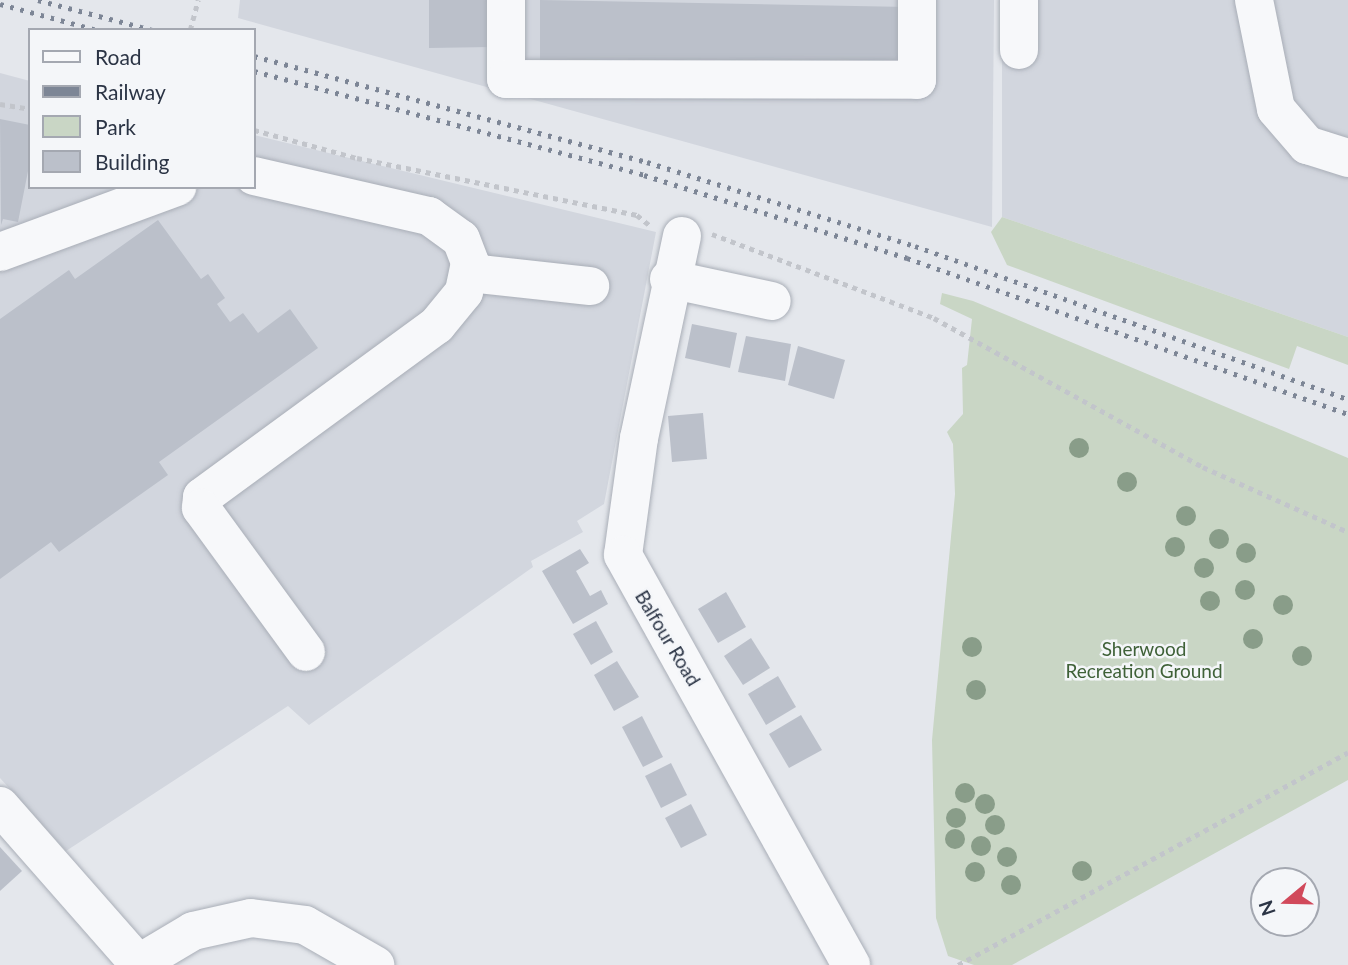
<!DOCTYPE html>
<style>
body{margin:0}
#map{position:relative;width:1348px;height:965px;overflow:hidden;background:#e4e7ec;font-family:Lato,sans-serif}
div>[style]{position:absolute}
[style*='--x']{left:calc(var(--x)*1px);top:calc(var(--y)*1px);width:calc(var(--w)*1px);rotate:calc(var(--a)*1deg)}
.built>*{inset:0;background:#d2d6de}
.green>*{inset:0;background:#c9d6c5}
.building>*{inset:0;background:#bbc0ca}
.path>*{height:4.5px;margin-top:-2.25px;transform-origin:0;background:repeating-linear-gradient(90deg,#c2c5cb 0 5px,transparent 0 10px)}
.roads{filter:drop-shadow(0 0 2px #a9aeb7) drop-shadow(0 0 2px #a9aeb7)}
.minor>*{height:38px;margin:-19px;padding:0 19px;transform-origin:19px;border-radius:19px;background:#f7f8fa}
.rail>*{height:5px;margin-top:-2.5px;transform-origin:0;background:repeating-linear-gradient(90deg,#7d8696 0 3.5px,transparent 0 10.5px)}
.trees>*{width:20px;height:20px;margin:-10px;border-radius:50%;background:#899d89}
span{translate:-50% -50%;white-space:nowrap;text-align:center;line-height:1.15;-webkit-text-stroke:5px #f4f6f9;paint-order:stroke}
.street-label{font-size:19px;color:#2b3445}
.park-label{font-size:19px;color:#3f6138}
.legend{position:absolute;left:28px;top:28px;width:228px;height:161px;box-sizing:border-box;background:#f4f6f9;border:2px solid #a4a8b1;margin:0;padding:9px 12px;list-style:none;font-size:21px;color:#2b3445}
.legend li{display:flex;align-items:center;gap:14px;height:35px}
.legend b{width:35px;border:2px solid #a4a8b1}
.north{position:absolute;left:1250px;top:867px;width:70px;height:70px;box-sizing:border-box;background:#f4f6f9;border:2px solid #a4a8b1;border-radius:50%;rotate:251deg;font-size:19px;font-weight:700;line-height:28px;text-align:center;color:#2b3445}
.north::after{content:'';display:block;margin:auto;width:24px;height:32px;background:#d1495b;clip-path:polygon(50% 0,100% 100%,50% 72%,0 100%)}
</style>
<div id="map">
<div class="built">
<div style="clip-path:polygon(240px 0,994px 0,992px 227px,238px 18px)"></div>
<div style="clip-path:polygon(1002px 0,1348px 0,1348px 337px,1002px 217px)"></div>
<div style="clip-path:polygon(0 73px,30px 81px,30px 187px,254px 187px,254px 135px,656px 232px,604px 504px,577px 521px,583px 532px,531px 561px,533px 567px,309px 725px,288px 706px,66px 851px,0 778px)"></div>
</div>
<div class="green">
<div style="clip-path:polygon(1002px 217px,1348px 337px,1348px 365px,1297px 346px,1289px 369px,1007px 265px,991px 232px)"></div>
<div style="clip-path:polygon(942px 293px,973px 301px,1348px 458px,1348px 780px,1012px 965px,974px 965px,948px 956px,936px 918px,932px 740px,955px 494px,953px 444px,947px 432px,963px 414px,962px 368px,967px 365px,972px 319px,940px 304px)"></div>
</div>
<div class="building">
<div style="clip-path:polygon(429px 0,490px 0,491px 47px,429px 48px)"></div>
<div style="clip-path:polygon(540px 0,908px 7px,908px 72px,540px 74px)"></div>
<div style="clip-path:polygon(0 119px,30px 125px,30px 161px,18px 222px,3px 219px,1px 225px)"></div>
<div style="clip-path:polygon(158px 220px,201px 279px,208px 274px,225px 298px,217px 304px,230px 322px,243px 313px,258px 333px,290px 309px,318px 348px,159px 462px,168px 475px,59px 552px,51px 542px,0 579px,0 319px,69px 270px,75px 279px)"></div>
<div style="clip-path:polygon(692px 324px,737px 333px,730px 368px,685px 358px)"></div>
<div style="clip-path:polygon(746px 336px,791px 344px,785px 381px,738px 372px)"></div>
<div style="clip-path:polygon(798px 346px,845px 360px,834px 399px,788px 385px)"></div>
<div style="clip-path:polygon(703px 413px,707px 459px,672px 462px,668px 416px)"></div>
<div style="clip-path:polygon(580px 549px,589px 563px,576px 571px,590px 596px,601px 590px,608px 604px,573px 624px,542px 571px)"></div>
<div style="clip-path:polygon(726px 592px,746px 627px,718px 643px,698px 609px)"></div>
<div style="clip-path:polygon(596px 621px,613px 652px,591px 665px,573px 634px)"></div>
<div style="clip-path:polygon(751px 638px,770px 668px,743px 685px,724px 656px)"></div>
<div style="clip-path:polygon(617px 661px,639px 697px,614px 711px,594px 675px)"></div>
<div style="clip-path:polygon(778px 676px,796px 707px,766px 725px,748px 694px)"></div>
<div style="clip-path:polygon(801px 715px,822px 750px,789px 768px,769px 734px)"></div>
<div style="clip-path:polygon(642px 716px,663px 757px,643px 767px,622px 727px)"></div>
<div style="clip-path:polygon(671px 763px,687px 795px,661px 808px,645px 776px)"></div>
<div style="clip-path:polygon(691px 804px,707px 835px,681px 848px,665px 818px)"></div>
<div style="clip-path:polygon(0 847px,22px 871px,0 891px)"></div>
</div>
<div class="path">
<div style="--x:190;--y:30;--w:31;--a:-75"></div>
<div style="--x:0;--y:104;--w:30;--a:9"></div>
<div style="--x:254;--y:130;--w:107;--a:15.2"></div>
<div style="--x:357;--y:158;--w:286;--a:11.5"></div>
<div style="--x:637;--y:215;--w:19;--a:39"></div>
<div style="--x:712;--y:234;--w:237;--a:20.7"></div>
<div style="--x:934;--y:318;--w:308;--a:29"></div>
<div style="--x:1203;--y:467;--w:159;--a:24.1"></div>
<div style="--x:958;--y:965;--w:444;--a:-28.6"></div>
</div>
<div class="roads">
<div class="minor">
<div style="--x:506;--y:0;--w:79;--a:90"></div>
<div style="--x:506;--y:79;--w:411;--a:0.1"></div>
<div style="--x:917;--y:80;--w:80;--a:-90"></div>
<div style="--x:1019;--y:0;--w:50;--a:90"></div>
<div style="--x:1254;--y:0;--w:111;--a:78.6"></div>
<div style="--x:1276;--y:109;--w:48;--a:49.3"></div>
<div style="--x:1307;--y:145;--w:43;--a:17.6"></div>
<div style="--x:254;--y:176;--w:180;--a:12.9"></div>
<div style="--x:429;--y:216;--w:39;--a:36"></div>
<div style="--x:461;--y:239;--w:26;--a:69"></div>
<div style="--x:470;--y:263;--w:30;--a:102"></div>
<div style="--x:464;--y:292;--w:43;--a:129.3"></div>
<div style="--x:437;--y:325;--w:291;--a:143.8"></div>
<div style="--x:202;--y:497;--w:11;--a:95"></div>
<div style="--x:201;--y:508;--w:178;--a:53.9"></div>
<div style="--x:682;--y:236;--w:207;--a:102"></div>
<div style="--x:639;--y:438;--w:118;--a:97.8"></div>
<div style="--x:623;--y:555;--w:469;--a:60.9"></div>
<div style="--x:0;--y:252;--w:189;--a:-20.2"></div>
<div style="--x:470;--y:273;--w:121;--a:6.2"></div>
<div style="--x:669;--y:279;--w:105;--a:12.1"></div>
<div style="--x:0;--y:806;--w:209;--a:48.7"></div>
<div style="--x:136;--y:965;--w:66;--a:-30.8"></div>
<div style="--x:193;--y:931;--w:59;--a:-12.6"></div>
<div style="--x:251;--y:918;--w:54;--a:7.4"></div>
<div style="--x:305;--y:925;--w:81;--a:29.7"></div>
</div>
</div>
<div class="rail">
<div style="--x:38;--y:0;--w:118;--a:14.7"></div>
<div style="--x:0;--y:4;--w:100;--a:15"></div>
<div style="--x:254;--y:56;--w:407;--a:15.1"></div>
<div style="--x:647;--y:162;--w:281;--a:17.4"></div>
<div style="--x:915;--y:246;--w:459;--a:19.5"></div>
<div style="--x:254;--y:71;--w:404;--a:14.9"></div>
<div style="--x:644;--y:175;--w:276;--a:17.5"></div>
<div style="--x:907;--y:258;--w:468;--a:19.5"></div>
</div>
<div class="trees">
<div style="left:1079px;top:448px"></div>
<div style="left:1127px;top:482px"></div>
<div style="left:1186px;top:516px"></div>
<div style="left:1219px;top:539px"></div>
<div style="left:1175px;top:547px"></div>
<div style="left:1246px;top:553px"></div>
<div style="left:1204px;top:568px"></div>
<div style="left:1245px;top:590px"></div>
<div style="left:1210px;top:601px"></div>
<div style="left:1283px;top:605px"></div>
<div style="left:1253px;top:639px"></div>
<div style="left:972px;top:647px"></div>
<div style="left:1302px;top:656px"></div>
<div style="left:976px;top:690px"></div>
<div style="left:965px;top:793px"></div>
<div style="left:985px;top:804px"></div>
<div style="left:956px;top:818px"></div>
<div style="left:995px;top:825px"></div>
<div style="left:955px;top:839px"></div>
<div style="left:981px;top:846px"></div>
<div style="left:1007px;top:857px"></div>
<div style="left:1082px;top:871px"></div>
<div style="left:975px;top:872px"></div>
<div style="left:1011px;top:885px"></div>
</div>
<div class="street-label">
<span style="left:668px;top:638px;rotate:59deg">Balfour Road</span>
</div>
<div class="park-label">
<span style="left:1144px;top:660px">Sherwood<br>Recreation Ground</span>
</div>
<ul class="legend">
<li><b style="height:9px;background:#f7f8fa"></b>Road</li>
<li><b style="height:9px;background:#7d8696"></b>Railway</li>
<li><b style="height:19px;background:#c9d6c5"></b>Park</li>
<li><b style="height:19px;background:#bbc0ca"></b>Building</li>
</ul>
<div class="north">N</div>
</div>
